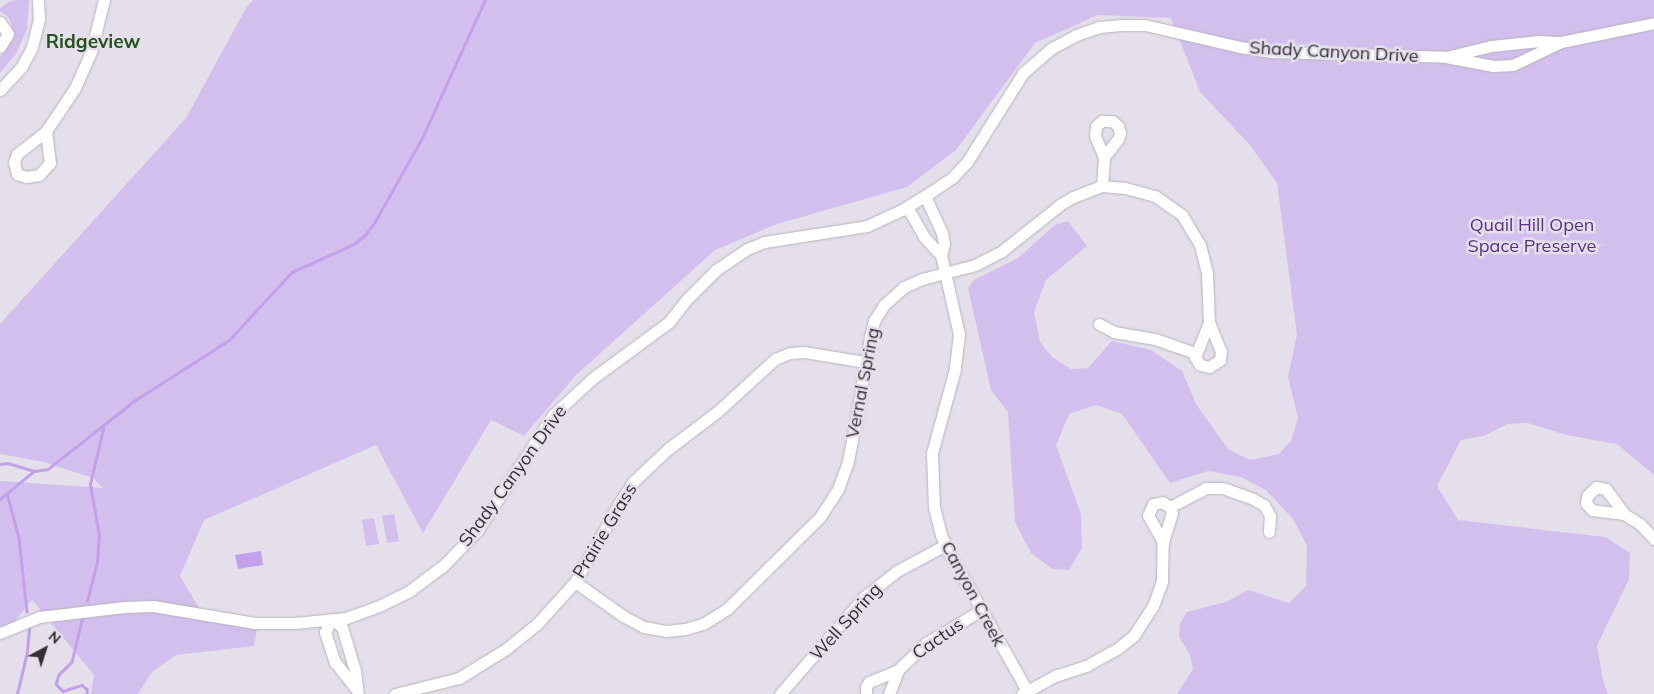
<!DOCTYPE html>
<style>
body{margin:0}
#map{position:relative;width:1654px;height:694px;overflow:hidden;background:#e4dfea;font-family:Mulish,sans-serif}
div>[style]{position:absolute}
[style*='--x']{left:calc(var(--x)*1px);top:calc(var(--y)*1px);width:calc(var(--w)*1px);rotate:calc(var(--a)*1deg)}
.green>*{inset:0;background:#d3bfed}
.water>*{inset:0;background:#c2a0ea}
.stream>*{height:2.5px;margin:-1.25px;padding:0 1.25px;transform-origin:1.25px;border-radius:1.25px;background:#c2a0ea}
.roads{filter:drop-shadow(0 0 1px #b8b4be) drop-shadow(0 0 1px #b8b4be)}
.minor>*{height:11px;margin:-5.5px;padding:0 5.5px;transform-origin:5.5px;border-radius:5.5px;background:#fff}
span{translate:-50% -50%;white-space:nowrap;text-align:center;line-height:1.15;-webkit-text-stroke:5px #e4dfea;paint-order:stroke}
.street-label{font-size:18px;color:#323035}
.park-label{font-size:18px;color:#5c2f84}
.neighbourhood-label{font-size:19px;color:#24531b;font-weight:700}
.north{position:absolute;left:20px;top:624px;width:50px;height:50px;-webkit-text-stroke:4px #e4dfea;paint-order:stroke;rotate:40deg;font-size:14px;font-weight:700;line-height:20px;text-align:center;color:#323035}
.north::after{content:'';display:block;margin:auto;width:18px;height:22px;background:#323035;clip-path:polygon(50% 0,100% 100%,50% 72%,0 100%)}
</style>
<div id="map">
<div class="green">
<div style="clip-path:polygon(16px 0,29px 0,27px 29px,16px 54px,0 73px,0 57px,12px 39px,13px 31px,9px 18px,0 11px,0 8px,9px 2px)"></div>
<div style="clip-path:polygon(253px 0,1654px 0,1654px 475px,1617px 444px,1566px 435px,1528px 423px,1507px 424px,1484px 436px,1461px 440px,1437px 486px,1458px 520px,1605px 537px,1630px 553px,1629px 579px,1597px 646px,1603px 680px,1608px 694px,1177px 694px,1193px 669px,1190px 655px,1179px 637px,1180px 623px,1187px 612px,1226px 602px,1248px 590px,1289px 603px,1306px 586px,1307px 546px,1293px 519px,1266px 490px,1241px 477px,1208px 471px,1170px 483px,1122px 414px,1096px 405px,1069px 414px,1056px 445px,1081px 514px,1082px 548px,1069px 570px,1052px 569px,1031px 553px,1015px 522px,1008px 412px,991px 390px,968px 288px,974px 280px,1018px 258px,1055px 225px,1068px 221px,1087px 246px,1046px 280px,1034px 312px,1040px 342px,1052px 357px,1071px 369px,1088px 368px,1112px 341px,1151px 350px,1182px 371px,1196px 404px,1228px 449px,1250px 460px,1279px 454px,1291px 441px,1298px 418px,1288px 377px,1297px 335px,1277px 183px,1250px 145px,1200px 92px,1171px 18px,1098px 15px,1035px 43px,956px 150px,907px 187px,777px 224px,715px 250px,576px 375px,524px 436px,491px 420px,423px 533px,376px 445px,204px 520px,180px 576px,202px 613px,258px 623px,254px 646px,176px 655px,152px 672px,138px 694px,91px 694px,94px 675px,32px 600px,0 639px,0 481px,103px 488px,93px 478px,44px 462px,0 454px,0 324px,186px 118px,246px 8px)"></div>
<div style="clip-path:polygon(394px 514px,399px 541px,387px 543px,382px 516px)"></div>
<div style="clip-path:polygon(374px 518px,379px 544px,366px 546px,362px 520px)"></div>
</div>
<div class="water">
<div style="clip-path:polygon(261px 551px,263px 565px,238px 569px,235px 555px)"></div>
</div>
<div class="stream">
<div style="--x:0;--y:464;--w:8;--a:-7"></div>
<div style="--x:8;--y:463;--w:27;--a:17"></div>
<div style="--x:34;--y:471;--w:14;--a:-8"></div>
<div style="--x:48;--y:469;--w:110;--a:-38.3"></div>
<div style="--x:134;--y:401;--w:113;--a:-32.7"></div>
<div style="--x:229;--y:340;--w:93;--a:-47.2"></div>
<div style="--x:292;--y:272;--w:68;--a:-24.3"></div>
<div style="--x:354;--y:244;--w:13;--a:-39"></div>
<div style="--x:364;--y:236;--w:14;--a:-51"></div>
<div style="--x:373;--y:225;--w:100;--a:-60.6"></div>
<div style="--x:422;--y:138;--w:152;--a:-65.5"></div>
<div style="--x:7;--y:493;--w:47;--a:75.1"></div>
<div style="--x:19;--y:538;--w:74;--a:83.8"></div>
<div style="--x:0;--y:499;--w:44;--a:-39.5"></div>
<div style="--x:87;--y:601;--w:40;--a:-75.6"></div>
<div style="--x:97;--y:562;--w:26;--a:-86"></div>
<div style="--x:99;--y:536;--w:53;--a:-99.8"></div>
<div style="--x:90;--y:484;--w:61;--a:-76.7"></div>
<div style="--x:83;--y:617;--w:46;--a:103.7"></div>
<div style="--x:72;--y:662;--w:18;--a:135"></div>
<div style="--x:59;--y:675;--w:9;--a:108"></div>
<div style="--x:56;--y:684;--w:10;--a:45"></div>
<div style="--x:63;--y:691;--w:20;--a:-18"></div>
<div style="--x:82;--y:685;--w:6;--a:39"></div>
<div style="--x:87;--y:689;--w:5;--a:90"></div>
<div style="--x:17;--y:694;--w:43;--a:-76.6"></div>
<div style="--x:27;--y:652;--w:25;--a:-85"></div>
</div>
<div class="roads">
<div class="minor">
<div style="--x:0;--y:22;--w:14;--a:56"></div>
<div style="--x:8;--y:34;--w:15;--a:122"></div>
<div style="--x:1450;--y:56;--w:42;--a:-13.7"></div>
<div style="--x:1491;--y:46;--w:48;--a:-5.9"></div>
<div style="--x:1539;--y:41;--w:22;--a:3"></div>
<div style="--x:1561;--y:42;--w:95;--a:-11.5"></div>
<div style="--x:0;--y:90;--w:33;--a:-47"></div>
<div style="--x:22;--y:66;--w:21;--a:-62"></div>
<div style="--x:32;--y:47;--w:29;--a:-76"></div>
<div style="--x:39;--y:19;--w:19;--a:-93"></div>
<div style="--x:46;--y:131;--w:32;--a:83"></div>
<div style="--x:50;--y:163;--w:16;--a:133"></div>
<div style="--x:39;--y:175;--w:13;--a:171"></div>
<div style="--x:26;--y:177;--w:9;--a:-162"></div>
<div style="--x:17;--y:174;--w:12;--a:-104"></div>
<div style="--x:14;--y:162;--w:9;--a:-69"></div>
<div style="--x:17;--y:154;--w:37;--a:-38"></div>
<div style="--x:46;--y:131;--w:52;--a:-56"></div>
<div style="--x:75;--y:88;--w:39;--a:-66"></div>
<div style="--x:91;--y:52;--w:54;--a:-76"></div>
<div style="--x:1102;--y:186;--w:29;--a:-86"></div>
<div style="--x:1104;--y:157;--w:23;--a:-113"></div>
<div style="--x:1095;--y:136;--w:10;--a:-84"></div>
<div style="--x:1096;--y:126;--w:8;--a:-40"></div>
<div style="--x:1102;--y:121;--w:10;--a:0"></div>
<div style="--x:1112;--y:121;--w:8;--a:40"></div>
<div style="--x:1118;--y:126;--w:7;--a:74"></div>
<div style="--x:1120;--y:133;--w:6;--a:108"></div>
<div style="--x:1118;--y:139;--w:23;--a:128"></div>
<div style="--x:925;--y:196;--w:41;--a:65.3"></div>
<div style="--x:942;--y:233;--w:11;--a:80"></div>
<div style="--x:944;--y:244;--w:11;--a:105"></div>
<div style="--x:941;--y:255;--w:81;--a:77.2"></div>
<div style="--x:959;--y:334;--w:35;--a:97"></div>
<div style="--x:955;--y:369;--w:87;--a:105.3"></div>
<div style="--x:932;--y:453;--w:54;--a:87.9"></div>
<div style="--x:934;--y:507;--w:29;--a:76"></div>
<div style="--x:941;--y:535;--w:21;--a:65"></div>
<div style="--x:950;--y:554;--w:161;--a:60.6"></div>
<div style="--x:907;--y:207;--w:34;--a:60"></div>
<div style="--x:924;--y:237;--w:25;--a:47"></div>
<div style="--x:1099;--y:324;--w:17;--a:28"></div>
<div style="--x:1114;--y:332;--w:42;--a:9.7"></div>
<div style="--x:1155;--y:339;--w:42;--a:19.3"></div>
<div style="--x:1170;--y:507;--w:41;--a:-27.8"></div>
<div style="--x:1206;--y:488;--w:17;--a:0"></div>
<div style="--x:1223;--y:488;--w:32;--a:20"></div>
<div style="--x:1253;--y:499;--w:13;--a:29"></div>
<div style="--x:1264;--y:505;--w:13;--a:61"></div>
<div style="--x:1270;--y:516;--w:16;--a:94"></div>
<div style="--x:1624;--y:514;--w:32;--a:-173"></div>
<div style="--x:1592;--y:510;--w:9;--a:-131"></div>
<div style="--x:1586;--y:503;--w:7;--a:-82"></div>
<div style="--x:1587;--y:496;--w:13;--a:-45"></div>
<div style="--x:1596;--y:487;--w:10;--a:11"></div>
<div style="--x:1606;--y:489;--w:31;--a:54"></div>
<div style="--x:1624;--y:514;--w:19;--a:32"></div>
<div style="--x:1640;--y:524;--w:21;--a:47"></div>
<div style="--x:575;--y:582;--w:59;--a:35.3"></div>
<div style="--x:623;--y:616;--w:24;--a:28"></div>
<div style="--x:644;--y:627;--w:22;--a:10"></div>
<div style="--x:666;--y:631;--w:19;--a:-6"></div>
<div style="--x:685;--y:629;--w:19;--a:-16"></div>
<div style="--x:703;--y:624;--w:28;--a:-32"></div>
<div style="--x:727;--y:609;--w:131;--a:-44.7"></div>
<div style="--x:820;--y:517;--w:33;--a:-57"></div>
<div style="--x:838;--y:489;--w:30;--a:-70"></div>
<div style="--x:848;--y:461;--w:31;--a:-79"></div>
<div style="--x:854;--y:431;--w:96;--a:-80.4"></div>
<div style="--x:870;--y:336;--w:16;--a:-75"></div>
<div style="--x:874;--y:321;--w:19;--a:-58"></div>
<div style="--x:884;--y:305;--w:27;--a:-42"></div>
<div style="--x:904;--y:287;--w:20;--a:-24"></div>
<div style="--x:922;--y:279;--w:55;--a:-14.8"></div>
<div style="--x:975;--y:265;--w:30;--a:-27"></div>
<div style="--x:1002;--y:251;--w:75;--a:-38.5"></div>
<div style="--x:1061;--y:204;--w:14;--a:-30"></div>
<div style="--x:1073;--y:197;--w:31;--a:-21"></div>
<div style="--x:1102;--y:186;--w:23;--a:5"></div>
<div style="--x:1125;--y:188;--w:31;--a:15"></div>
<div style="--x:1155;--y:196;--w:33;--a:35"></div>
<div style="--x:1182;--y:215;--w:35;--a:59"></div>
<div style="--x:1200;--y:245;--w:29;--a:76"></div>
<div style="--x:1207;--y:273;--w:49;--a:87.7"></div>
<div style="--x:1209;--y:322;--w:31;--a:68"></div>
<div style="--x:1221;--y:351;--w:9;--a:96"></div>
<div style="--x:1220;--y:360;--w:13;--a:148"></div>
<div style="--x:1209;--y:367;--w:9;--a:-167"></div>
<div style="--x:1200;--y:365;--w:9;--a:-122"></div>
<div style="--x:1195;--y:357;--w:38;--a:-68"></div>
<div style="--x:332;--y:619;--w:13;--a:39"></div>
<div style="--x:342;--y:627;--w:46;--a:73.5"></div>
<div style="--x:355;--y:671;--w:23;--a:83"></div>
<div style="--x:332;--y:619;--w:15;--a:118"></div>
<div style="--x:325;--y:632;--w:32;--a:72"></div>
<div style="--x:335;--y:662;--w:34;--a:52"></div>
<div style="--x:0;--y:633;--w:42;--a:-22.3"></div>
<div style="--x:39;--y:617;--w:86;--a:-6.7"></div>
<div style="--x:124;--y:607;--w:29;--a:-2"></div>
<div style="--x:153;--y:606;--w:103;--a:9.5"></div>
<div style="--x:255;--y:623;--w:40;--a:0"></div>
<div style="--x:295;--y:623;--w:51;--a:-5.6"></div>
<div style="--x:346;--y:618;--w:37;--a:-20"></div>
<div style="--x:381;--y:605;--w:30;--a:-26"></div>
<div style="--x:408;--y:592;--w:45;--a:-36.9"></div>
<div style="--x:444;--y:565;--w:47;--a:-45.9"></div>
<div style="--x:477;--y:531;--w:139;--a:-56.8"></div>
<div style="--x:553;--y:415;--w:54;--a:-42.8"></div>
<div style="--x:593;--y:378;--w:94;--a:-36.4"></div>
<div style="--x:669;--y:322;--w:29;--a:-52"></div>
<div style="--x:687;--y:299;--w:41;--a:-45"></div>
<div style="--x:716;--y:270;--w:37;--a:-34"></div>
<div style="--x:747;--y:249;--w:18;--a:-22"></div>
<div style="--x:764;--y:242;--w:104;--a:-8.8"></div>
<div style="--x:867;--y:226;--w:38;--a:-25"></div>
<div style="--x:902;--y:210;--w:34;--a:-32"></div>
<div style="--x:931;--y:192;--w:25;--a:-34"></div>
<div style="--x:952;--y:178;--w:22;--a:-47"></div>
<div style="--x:967;--y:162;--w:105;--a:-57.8"></div>
<div style="--x:1023;--y:73;--w:38;--a:-41"></div>
<div style="--x:1052;--y:48;--w:27;--a:-28"></div>
<div style="--x:1076;--y:35;--w:24;--a:-19"></div>
<div style="--x:1099;--y:27;--w:25;--a:-5"></div>
<div style="--x:1124;--y:25;--w:21;--a:0"></div>
<div style="--x:1145;--y:25;--w:98;--a:13"></div>
<div style="--x:1240;--y:47;--w:32;--a:9"></div>
<div style="--x:1272;--y:52;--w:174;--a:1.6"></div>
<div style="--x:1446;--y:57;--w:48;--a:10.8"></div>
<div style="--x:1493;--y:66;--w:20;--a:-3"></div>
<div style="--x:1513;--y:65;--w:53;--a:-25.6"></div>
<div style="--x:395;--y:694;--w:66;--a:-14"></div>
<div style="--x:459;--y:678;--w:55;--a:-31.7"></div>
<div style="--x:506;--y:649;--w:38;--a:-39"></div>
<div style="--x:536;--y:625;--w:58;--a:-47.8"></div>
<div style="--x:575;--y:582;--w:94;--a:-60.7"></div>
<div style="--x:621;--y:500;--w:23;--a:-56"></div>
<div style="--x:634;--y:481;--w:47;--a:-43.3"></div>
<div style="--x:668;--y:449;--w:61;--a:-37.1"></div>
<div style="--x:717;--y:412;--w:79;--a:-42.4"></div>
<div style="--x:775;--y:359;--w:16;--a:-22"></div>
<div style="--x:790;--y:353;--w:14;--a:-4"></div>
<div style="--x:804;--y:352;--w:62;--a:9.3"></div>
<div style="--x:780;--y:694;--w:128;--a:-49.1"></div>
<div style="--x:864;--y:597;--w:42;--a:-38.2"></div>
<div style="--x:897;--y:571;--w:55;--a:-28.4"></div>
<div style="--x:866;--y:694;--w:7;--a:-90"></div>
<div style="--x:866;--y:687;--w:6;--a:-59"></div>
<div style="--x:869;--y:682;--w:31;--a:-22"></div>
<div style="--x:889;--y:694;--w:26;--a:-69"></div>
<div style="--x:898;--y:670;--w:39;--a:-44"></div>
<div style="--x:926;--y:643;--w:63;--a:-30.7"></div>
<div style="--x:1022;--y:694;--w:38;--a:-29"></div>
<div style="--x:1055;--y:676;--w:33;--a:-18"></div>
<div style="--x:1086;--y:666;--w:35;--a:-29"></div>
<div style="--x:1117;--y:649;--w:22;--a:-39"></div>
<div style="--x:1134;--y:635;--w:35;--a:-57"></div>
<div style="--x:1153;--y:606;--w:27;--a:-70"></div>
<div style="--x:1162;--y:581;--w:39;--a:-89"></div>
<div style="--x:1163;--y:542;--w:30;--a:-73"></div>
<div style="--x:1172;--y:513;--w:6;--a:-108"></div>
<div style="--x:1170;--y:507;--w:9;--a:-148"></div>
<div style="--x:1162;--y:502;--w:9;--a:167"></div>
<div style="--x:1153;--y:504;--w:12;--a:114"></div>
<div style="--x:1148;--y:515;--w:31;--a:61"></div>
</div>
</div>
<div class="street-label">
<span style="left:1334px;top:52px;rotate:3deg">Shady Canyon Drive</span>
<span style="left:863px;top:383px;rotate:-79deg">Vernal Spring</span>
<span style="left:513px;top:476px;rotate:-54deg">Shady Canyon Drive</span>
<span style="left:605px;top:531px;rotate:-59deg">Prairie Grass</span>
<span style="left:973px;top:594px;rotate:62deg">Canyon Creek</span>
<span style="left:846px;top:622px;rotate:-48deg">Well Spring</span>
<span style="left:938px;top:639px;rotate:-35deg">Cactus</span>
</div>
<div class="park-label">
<span style="left:1532px;top:236px">Quail Hill Open<br>Space Preserve</span>
</div>
<div class="neighbourhood-label">
<span style="left:93px;top:42px">Ridgeview</span>
</div>
<div class="north">N</div>
</div>
